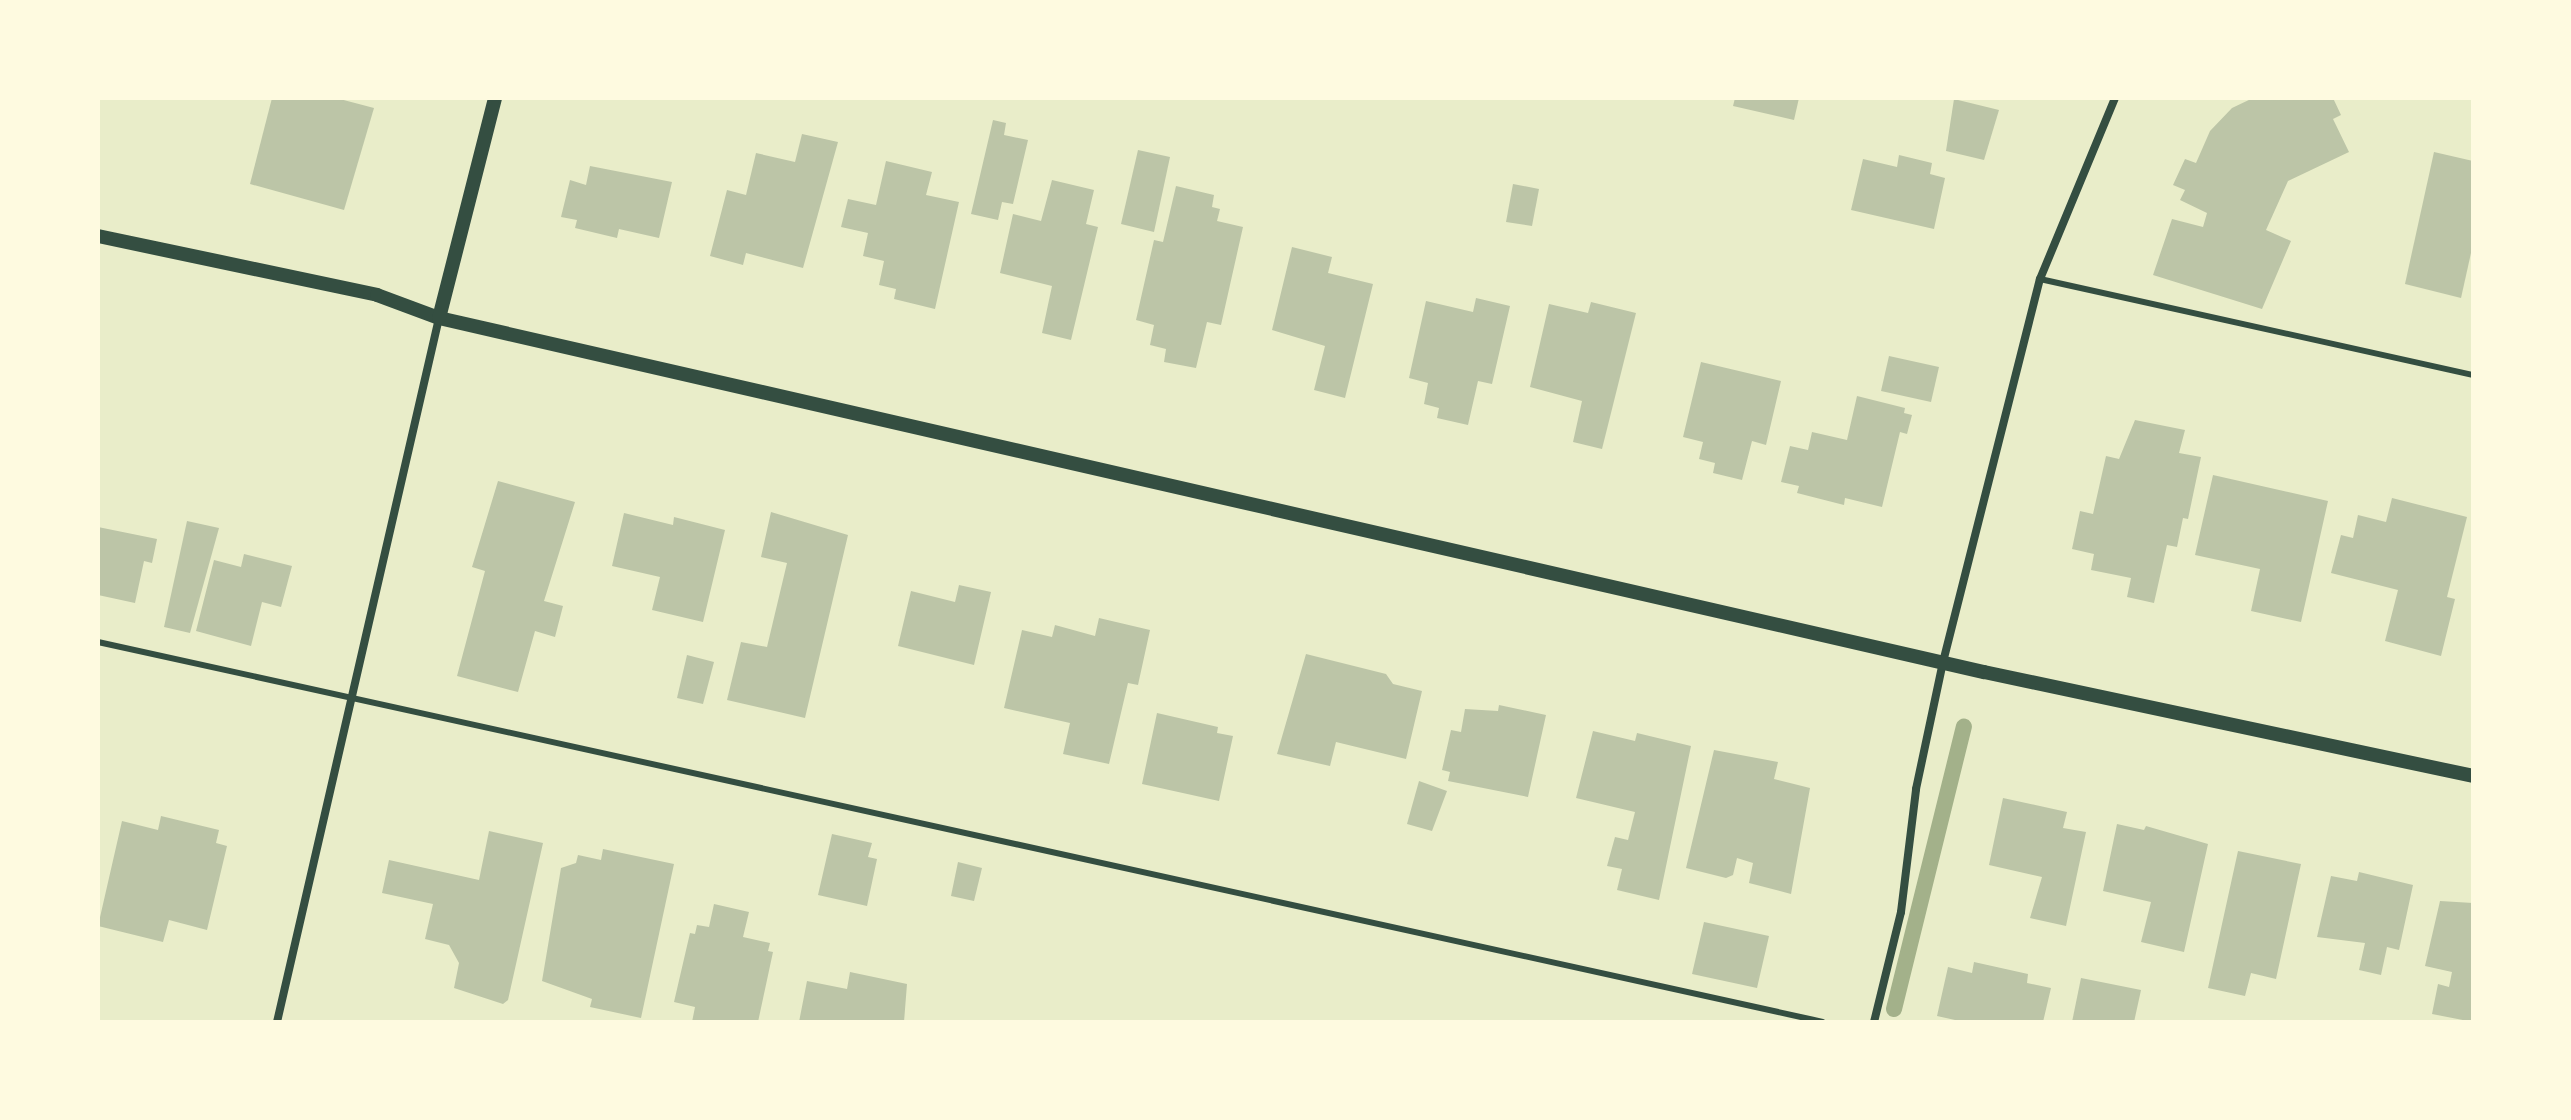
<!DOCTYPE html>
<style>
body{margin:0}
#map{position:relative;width:2571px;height:1120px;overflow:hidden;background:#e9edc9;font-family:"Nunito Sans",sans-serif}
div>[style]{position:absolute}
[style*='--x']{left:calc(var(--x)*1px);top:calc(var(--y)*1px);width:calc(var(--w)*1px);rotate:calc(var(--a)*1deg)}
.stream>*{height:16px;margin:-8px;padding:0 8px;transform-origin:8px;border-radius:8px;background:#a3b18a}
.building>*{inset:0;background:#bcc5a7}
.service>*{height:6px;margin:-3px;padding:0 3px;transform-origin:3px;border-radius:3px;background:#344e41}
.minor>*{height:8px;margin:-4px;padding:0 4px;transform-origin:4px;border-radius:4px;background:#344e41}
.tertiary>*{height:14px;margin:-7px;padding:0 7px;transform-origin:7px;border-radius:7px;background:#344e41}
span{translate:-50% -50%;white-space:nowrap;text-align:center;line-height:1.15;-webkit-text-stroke:8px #fefae0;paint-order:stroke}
.frame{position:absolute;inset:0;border:100px solid #fefae0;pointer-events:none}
</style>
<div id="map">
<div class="stream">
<div style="--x:1894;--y:1009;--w:291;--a:-76.1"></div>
</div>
<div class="building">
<div style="clip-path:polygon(272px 98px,336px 98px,374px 108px,344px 210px,250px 184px)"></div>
<div style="clip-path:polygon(1735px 98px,1799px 98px,1794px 120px,1733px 106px)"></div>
<div style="clip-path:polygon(2253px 98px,2333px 98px,2341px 115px,2333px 119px,2349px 152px,2288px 181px,2266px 230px,2291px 241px,2262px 309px,2153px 275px,2172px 219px,2203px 227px,2207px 213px,2180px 200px,2185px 190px,2173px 185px,2185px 159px,2196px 163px,2210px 131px,2232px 108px)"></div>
<div style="clip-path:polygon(1954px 99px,1999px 110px,1984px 160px,1946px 151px)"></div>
<div style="clip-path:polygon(993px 120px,1006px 123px,1004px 135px,1028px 140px,1013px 204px,1002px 202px,998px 220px,971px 214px)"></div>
<div style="clip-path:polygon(802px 134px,838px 142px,803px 268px,746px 253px,743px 265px,710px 256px,727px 190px,746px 195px,756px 153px,795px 162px)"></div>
<div style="clip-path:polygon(1138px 150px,1170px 157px,1154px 232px,1121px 224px)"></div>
<div style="clip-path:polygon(2434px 152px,2473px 161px,2473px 244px,2461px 298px,2405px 284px)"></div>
<div style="clip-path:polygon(1899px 155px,1932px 163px,1930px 174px,1945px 178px,1934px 229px,1851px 210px,1863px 159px,1897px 167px)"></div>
<div style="clip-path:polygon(886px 161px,932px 172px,926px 195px,959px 202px,935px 309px,894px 299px,896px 289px,879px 285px,884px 261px,863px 256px,868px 233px,841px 227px,848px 199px,876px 205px)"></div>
<div style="clip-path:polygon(590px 166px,672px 182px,659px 238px,619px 229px,617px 238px,575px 228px,577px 220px,561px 217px,570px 180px,586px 185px)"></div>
<div style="clip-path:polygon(1052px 180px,1094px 190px,1086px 224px,1098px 227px,1071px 340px,1042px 333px,1052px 286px,1000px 273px,1013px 214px,1041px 221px)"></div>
<div style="clip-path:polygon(1513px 184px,1539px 189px,1532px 226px,1506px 222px)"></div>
<div style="clip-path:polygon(1176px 186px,1214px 195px,1212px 207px,1220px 209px,1217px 221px,1243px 227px,1221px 325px,1207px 322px,1196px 368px,1164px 362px,1166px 349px,1150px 345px,1154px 325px,1136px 320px,1154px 240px,1163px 242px)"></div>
<div style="clip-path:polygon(1292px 247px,1332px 257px,1328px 273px,1373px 284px,1345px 398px,1314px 390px,1325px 346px,1272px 330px)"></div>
<div style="clip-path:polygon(1476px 298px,1510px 306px,1492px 384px,1478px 381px,1468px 425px,1437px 418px,1439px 408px,1424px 404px,1428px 383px,1409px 378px,1426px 301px,1473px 312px)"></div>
<div style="clip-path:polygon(1591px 302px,1636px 313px,1602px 449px,1573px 442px,1582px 401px,1530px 387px,1549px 304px,1588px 313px)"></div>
<div style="clip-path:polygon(1889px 356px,1939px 367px,1931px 402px,1881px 391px)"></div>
<div style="clip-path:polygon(1701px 362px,1781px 381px,1766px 445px,1752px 441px,1742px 480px,1713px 473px,1715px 463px,1699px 459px,1703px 442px,1683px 437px)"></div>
<div style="clip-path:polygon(1857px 396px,1905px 408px,1904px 413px,1912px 415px,1907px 434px,1900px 432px,1882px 507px,1845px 498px,1844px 505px,1797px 493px,1799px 486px,1781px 482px,1790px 446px,1808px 450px,1812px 432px,1847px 440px)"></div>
<div style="clip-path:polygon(2135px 420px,2185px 430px,2179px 453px,2201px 457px,2188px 519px,2183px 518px,2177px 547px,2167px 545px,2154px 603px,2127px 597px,2131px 578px,2091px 570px,2094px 554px,2072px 549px,2080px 511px,2093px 514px,2106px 456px,2119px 459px)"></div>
<div style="clip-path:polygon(2213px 475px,2328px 501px,2301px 622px,2251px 611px,2260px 569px,2195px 555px)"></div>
<div style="clip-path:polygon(498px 481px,575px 502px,544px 601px,563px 606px,555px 637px,535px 631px,518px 692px,457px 676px,485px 571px,472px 567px)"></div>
<div style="clip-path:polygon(2392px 498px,2467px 517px,2447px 597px,2455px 599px,2441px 656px,2385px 641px,2398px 590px,2331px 573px,2341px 535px,2353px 538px,2358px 515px,2386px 522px)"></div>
<div style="clip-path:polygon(771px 512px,848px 535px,805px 718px,727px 700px,741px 642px,767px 647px,787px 563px,761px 557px)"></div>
<div style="clip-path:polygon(624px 513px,673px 525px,674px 517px,725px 530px,703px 622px,652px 610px,660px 577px,612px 566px)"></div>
<div style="clip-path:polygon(187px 521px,219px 528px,190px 633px,164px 627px)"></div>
<div style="clip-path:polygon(98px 527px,157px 539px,152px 563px,144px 561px,135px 603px,98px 595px)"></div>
<div style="clip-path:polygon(244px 554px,292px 566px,281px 607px,262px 602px,251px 646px,196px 631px,214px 560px,241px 567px)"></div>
<div style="clip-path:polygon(959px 585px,991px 592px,974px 665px,898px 646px,911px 591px,955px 602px)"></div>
<div style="clip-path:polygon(1099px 618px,1150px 630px,1138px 685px,1128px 683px,1109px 764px,1063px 754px,1070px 723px,1004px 708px,1022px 630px,1052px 637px,1055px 625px,1095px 636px)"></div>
<div style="clip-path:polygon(1306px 654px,1386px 674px,1393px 684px,1422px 691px,1406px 759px,1336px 742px,1330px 766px,1277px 754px)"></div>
<div style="clip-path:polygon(687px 655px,714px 662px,703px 704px,677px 698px)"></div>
<div style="clip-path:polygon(1499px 705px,1546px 715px,1528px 797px,1448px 781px,1450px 772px,1442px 770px,1451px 730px,1461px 732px,1465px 709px,1498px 711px)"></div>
<div style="clip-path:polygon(1157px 713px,1218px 727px,1217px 733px,1233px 736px,1219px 801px,1142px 784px)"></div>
<div style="clip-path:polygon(1593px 731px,1635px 741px,1637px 733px,1691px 746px,1659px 900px,1617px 890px,1622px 869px,1607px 866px,1615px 837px,1628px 840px,1635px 812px,1576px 798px)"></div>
<div style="clip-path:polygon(1714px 750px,1778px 762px,1774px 779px,1810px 788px,1791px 894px,1749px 883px,1753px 863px,1737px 858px,1733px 875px,1726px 878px,1686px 868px)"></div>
<div style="clip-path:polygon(1419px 781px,1447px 791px,1432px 831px,1407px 824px)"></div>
<div style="clip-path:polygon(2003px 798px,2067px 812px,2063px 828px,2086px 832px,2066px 926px,2030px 918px,2042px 877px,1989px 865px)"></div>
<div style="clip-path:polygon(161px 816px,219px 830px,216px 843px,227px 846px,207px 930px,169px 920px,163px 942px,98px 926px,122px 821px,158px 830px)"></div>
<div style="clip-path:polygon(2117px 824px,2144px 830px,2146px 826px,2208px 844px,2184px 952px,2141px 942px,2151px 902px,2103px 891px)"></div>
<div style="clip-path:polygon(489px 831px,543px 843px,508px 1000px,503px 1004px,454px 988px,459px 963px,449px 945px,425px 939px,433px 904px,382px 893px,389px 860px,479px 880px)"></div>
<div style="clip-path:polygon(832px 834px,872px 843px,868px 857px,877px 859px,867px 906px,818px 895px)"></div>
<div style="clip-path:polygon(603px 849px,674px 864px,641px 1018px,590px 1007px,592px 999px,542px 981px,561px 868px,576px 863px,578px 855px,601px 860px)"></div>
<div style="clip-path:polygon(2238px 851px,2301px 864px,2276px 979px,2251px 973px,2245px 996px,2208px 988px)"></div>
<div style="clip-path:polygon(958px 862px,982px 868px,974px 901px,951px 896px)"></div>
<div style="clip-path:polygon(2359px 872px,2413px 885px,2399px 950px,2387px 947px,2381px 975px,2359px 970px,2365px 943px,2317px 937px,2331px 876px,2357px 881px)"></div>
<div style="clip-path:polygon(2440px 901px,2473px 903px,2473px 1022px,2432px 1014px,2438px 984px,2449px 987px,2452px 972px,2425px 966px)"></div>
<div style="clip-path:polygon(714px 904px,749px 912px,743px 937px,770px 943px,768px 951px,773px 952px,758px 1022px,692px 1022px,695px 1007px,674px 1002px,690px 933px,695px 934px,697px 925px,709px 927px)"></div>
<div style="clip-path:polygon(1704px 922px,1769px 936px,1757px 988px,1692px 974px)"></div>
<div style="clip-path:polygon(1974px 962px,2028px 974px,2027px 983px,2051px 988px,2043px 1022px,1964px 1022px,1937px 1016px,1948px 967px,1972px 973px)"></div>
<div style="clip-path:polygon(850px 972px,907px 984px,904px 1022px,799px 1022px,807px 981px,847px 989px)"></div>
<div style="clip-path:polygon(2081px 978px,2141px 990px,2134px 1022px,2072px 1022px)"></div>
</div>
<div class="service">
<div style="--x:2040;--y:279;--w:444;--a:12.5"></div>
<div style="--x:98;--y:642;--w:1766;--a:12.42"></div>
</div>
<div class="minor">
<div style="--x:277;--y:1022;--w:722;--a:-77.04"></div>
<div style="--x:1874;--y:1022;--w:113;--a:-76.2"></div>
<div style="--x:1901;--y:912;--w:124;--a:-83"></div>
<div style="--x:1916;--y:789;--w:130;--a:-78"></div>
<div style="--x:1943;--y:662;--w:395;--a:-75.8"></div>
<div style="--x:2040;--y:279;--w:196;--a:-67.5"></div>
</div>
<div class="tertiary">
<div style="--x:98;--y:236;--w:285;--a:11.9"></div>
<div style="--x:377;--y:295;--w:66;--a:20.4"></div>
<div style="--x:439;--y:318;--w:1585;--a:12.91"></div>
<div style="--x:1984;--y:672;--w:500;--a:12"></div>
<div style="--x:439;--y:318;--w:227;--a:-75.7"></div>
</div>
<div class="frame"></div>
</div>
